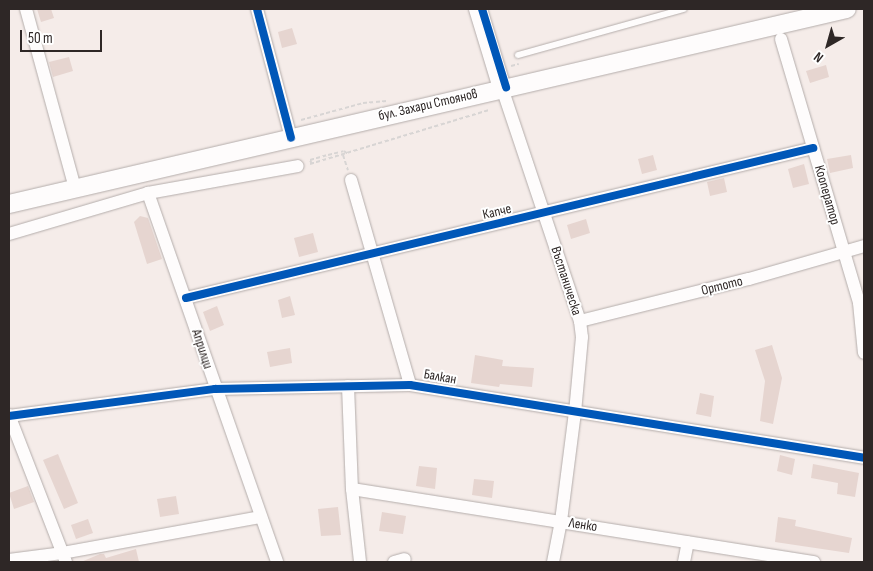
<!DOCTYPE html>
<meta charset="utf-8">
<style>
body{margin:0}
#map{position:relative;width:873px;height:571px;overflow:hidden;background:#f5ece9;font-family:"Sofia Sans Condensed",sans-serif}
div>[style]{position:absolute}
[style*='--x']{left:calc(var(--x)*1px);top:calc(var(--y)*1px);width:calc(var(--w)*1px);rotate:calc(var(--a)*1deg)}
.building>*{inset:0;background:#e6d5d0}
.path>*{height:2px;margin-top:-1px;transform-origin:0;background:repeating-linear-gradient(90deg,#d8d5d4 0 4px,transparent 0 6.5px)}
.roads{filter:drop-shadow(0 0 1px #b4adab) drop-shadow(0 0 1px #b4adab)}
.lane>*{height:6px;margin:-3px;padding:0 3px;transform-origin:3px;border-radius:3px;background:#fefcfc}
.street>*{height:12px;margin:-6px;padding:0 6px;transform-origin:6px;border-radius:6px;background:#fefcfc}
.secondary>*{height:18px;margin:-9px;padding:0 9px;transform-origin:9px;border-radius:9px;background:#fefcfc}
.cycleway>*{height:8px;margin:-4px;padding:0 4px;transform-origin:4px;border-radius:4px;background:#0057b8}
span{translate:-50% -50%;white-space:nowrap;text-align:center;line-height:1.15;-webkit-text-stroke:4px #fff;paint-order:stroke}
.street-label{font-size:14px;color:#2e2726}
.frame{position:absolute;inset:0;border:10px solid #2e2726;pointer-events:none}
.north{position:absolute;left:803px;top:20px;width:50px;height:50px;-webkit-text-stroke:4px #fff;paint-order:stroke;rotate:218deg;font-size:14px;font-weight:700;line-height:20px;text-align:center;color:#2e2726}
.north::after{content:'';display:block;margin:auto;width:18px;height:22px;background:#2e2726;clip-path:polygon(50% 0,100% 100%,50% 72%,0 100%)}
.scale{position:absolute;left:20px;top:30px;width:82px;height:22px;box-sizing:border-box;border:2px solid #2e2726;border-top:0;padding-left:6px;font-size:15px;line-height:18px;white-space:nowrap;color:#2e2726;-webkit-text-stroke:4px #fff;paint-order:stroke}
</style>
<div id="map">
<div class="building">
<div style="clip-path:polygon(37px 9px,51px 9px,54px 18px,41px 22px)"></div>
<div style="clip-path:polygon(292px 28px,297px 44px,282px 48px,278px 32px)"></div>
<div style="clip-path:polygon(69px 57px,73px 71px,53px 77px,49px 62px)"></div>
<div style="clip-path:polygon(826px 65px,829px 77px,810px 83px,806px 71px)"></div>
<div style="clip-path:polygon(653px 155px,657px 170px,642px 174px,638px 159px)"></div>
<div style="clip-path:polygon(851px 155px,853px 168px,830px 173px,827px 159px)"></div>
<div style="clip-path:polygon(804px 164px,809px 184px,793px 188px,788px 169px)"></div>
<div style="clip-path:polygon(724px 178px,727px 192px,710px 196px,707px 182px)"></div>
<div style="clip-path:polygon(140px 216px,148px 218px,162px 259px,147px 264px,134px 222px)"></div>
<div style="clip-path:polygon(586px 219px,590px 233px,571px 239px,567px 225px)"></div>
<div style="clip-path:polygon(313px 233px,318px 252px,299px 257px,294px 238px)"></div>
<div style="clip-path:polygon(290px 296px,295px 315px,282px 318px,278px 300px)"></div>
<div style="clip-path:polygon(217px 306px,224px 325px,210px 331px,203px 312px)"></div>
<div style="clip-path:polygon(772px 345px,782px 378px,773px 424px,760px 421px,765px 381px,755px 350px)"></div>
<div style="clip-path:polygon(290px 348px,292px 363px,270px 367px,267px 352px)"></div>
<div style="clip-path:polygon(475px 355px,503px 360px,502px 366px,534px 368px,532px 387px,500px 384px,499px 387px,471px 383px)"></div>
<div style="clip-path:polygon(700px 393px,714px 396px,711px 417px,696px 414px)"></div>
<div style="clip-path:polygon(58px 454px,78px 503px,64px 509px,43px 460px)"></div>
<div style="clip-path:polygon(780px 455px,795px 459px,792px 475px,777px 471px)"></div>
<div style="clip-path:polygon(813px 464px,859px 473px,855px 497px,837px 494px,838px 483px,811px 478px)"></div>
<div style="clip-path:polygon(419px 466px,437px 468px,435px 489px,416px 486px)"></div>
<div style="clip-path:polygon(474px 479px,494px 481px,492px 498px,472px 495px)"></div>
<div style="clip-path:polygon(28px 486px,34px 502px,14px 509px,9px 493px)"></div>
<div style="clip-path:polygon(176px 496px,179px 514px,160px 517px,157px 499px)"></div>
<div style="clip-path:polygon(338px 507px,341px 535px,321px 536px,318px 509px)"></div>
<div style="clip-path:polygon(382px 512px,406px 516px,403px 534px,379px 531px)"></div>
<div style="clip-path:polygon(778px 517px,796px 520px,795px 526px,852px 538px,849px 553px,775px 542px)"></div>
<div style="clip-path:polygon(88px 519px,93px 533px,76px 539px,71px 525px)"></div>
<div style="clip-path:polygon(136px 549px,139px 562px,81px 562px,100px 554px,104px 554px,106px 558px)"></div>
</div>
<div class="path">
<div style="--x:511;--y:66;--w:8;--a:-14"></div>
<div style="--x:301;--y:120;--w:64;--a:-15.3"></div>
<div style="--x:363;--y:103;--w:24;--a:-5"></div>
<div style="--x:343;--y:155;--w:16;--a:72"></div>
<div style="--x:310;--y:164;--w:187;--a:-16.8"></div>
<div style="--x:312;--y:164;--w:4;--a:-117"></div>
<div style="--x:310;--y:160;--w:19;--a:-16"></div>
<div style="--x:328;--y:155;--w:16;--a:-14"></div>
<div style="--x:344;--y:151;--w:5;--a:37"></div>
</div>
<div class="roads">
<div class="lane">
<div style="--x:518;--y:55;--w:172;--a:-15.5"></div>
</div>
<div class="street">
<div style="--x:26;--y:9;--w:186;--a:74.7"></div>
<div style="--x:257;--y:9;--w:133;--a:75.2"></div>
<div style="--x:781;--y:39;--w:275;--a:73.5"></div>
<div style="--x:859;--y:303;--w:50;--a:84.3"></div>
<div style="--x:502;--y:88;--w:246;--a:71.5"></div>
<div style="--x:580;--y:321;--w:16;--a:83"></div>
<div style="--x:582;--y:337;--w:75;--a:95.3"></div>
<div style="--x:575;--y:412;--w:110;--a:97.3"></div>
<div style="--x:561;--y:521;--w:42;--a:101"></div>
<div style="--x:351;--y:180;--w:213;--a:73.9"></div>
<div style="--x:148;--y:193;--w:391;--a:70.7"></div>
<div style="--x:9;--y:234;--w:145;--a:-16.4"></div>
<div style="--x:148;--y:193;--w:152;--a:-10.2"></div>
<div style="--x:186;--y:298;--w:645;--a:-13.45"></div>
<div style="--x:580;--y:321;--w:174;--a:-14"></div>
<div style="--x:749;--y:279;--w:120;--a:-16"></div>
<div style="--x:348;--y:386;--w:103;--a:87.8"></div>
<div style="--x:352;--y:489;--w:73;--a:83.7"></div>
<div style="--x:9;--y:415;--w:158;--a:68.8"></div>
<div style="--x:9;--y:416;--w:208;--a:-7.5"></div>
<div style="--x:215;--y:389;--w:195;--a:-1.2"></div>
<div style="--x:410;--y:385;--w:460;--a:9.1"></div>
<div style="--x:352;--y:489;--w:468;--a:9"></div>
<div style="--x:9;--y:560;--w:53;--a:-7.5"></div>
<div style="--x:62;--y:553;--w:202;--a:-10.3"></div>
<div style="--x:394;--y:562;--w:11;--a:-15"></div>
<div style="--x:684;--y:562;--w:20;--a:-79"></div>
</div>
<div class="secondary">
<div style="--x:478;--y:9;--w:83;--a:73.1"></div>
<div style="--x:9;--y:204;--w:860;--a:-13.1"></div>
</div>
</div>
<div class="cycleway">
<div style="--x:257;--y:9;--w:133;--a:75.2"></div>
<div style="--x:482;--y:9;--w:82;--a:72.9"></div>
<div style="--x:186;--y:298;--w:645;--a:-13.45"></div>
<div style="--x:9;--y:416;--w:208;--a:-7.5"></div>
<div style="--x:215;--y:389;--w:195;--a:-1.2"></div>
<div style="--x:410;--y:385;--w:460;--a:9.1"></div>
</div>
<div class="street-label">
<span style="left:428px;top:105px;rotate:-13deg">бул. Захари Стоянов</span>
<span style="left:827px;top:195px;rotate:74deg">Кооператор</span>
<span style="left:497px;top:212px;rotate:-13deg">Капче</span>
<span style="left:566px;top:281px;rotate:72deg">Въстаническа</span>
<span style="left:722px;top:286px;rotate:-14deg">Ортото</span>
<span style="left:202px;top:349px;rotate:72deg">Априлци</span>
<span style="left:440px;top:377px;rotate:10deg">Балкан</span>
<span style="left:583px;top:525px;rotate:9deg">Ленко</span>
</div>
<div class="frame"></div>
<div class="north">N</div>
<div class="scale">50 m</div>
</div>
